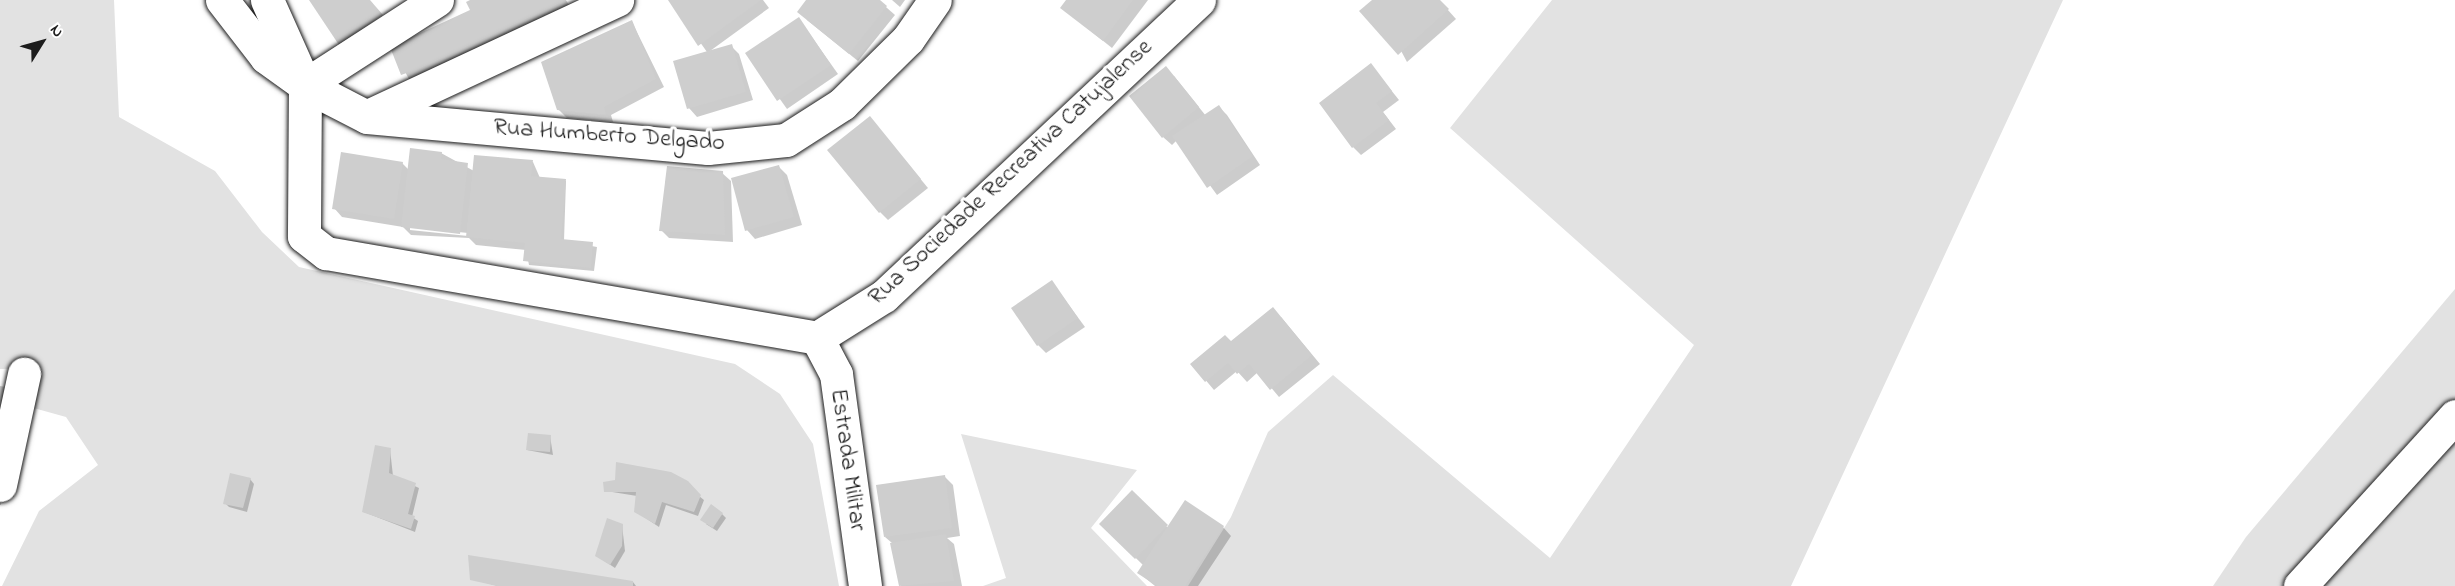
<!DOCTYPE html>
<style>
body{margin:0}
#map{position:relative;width:2455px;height:586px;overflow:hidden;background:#fff;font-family:"Indie Flower",sans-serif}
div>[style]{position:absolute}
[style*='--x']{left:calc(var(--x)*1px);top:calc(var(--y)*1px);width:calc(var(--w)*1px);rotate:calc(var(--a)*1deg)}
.green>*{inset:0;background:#e2e2e2}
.shadow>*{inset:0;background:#0003}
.building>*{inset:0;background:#cecece}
.roads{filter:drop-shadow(0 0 2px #1c1c1c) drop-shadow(0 0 2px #1c1c1c)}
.street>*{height:33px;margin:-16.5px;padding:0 16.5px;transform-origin:16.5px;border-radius:16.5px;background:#fff}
.secondary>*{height:33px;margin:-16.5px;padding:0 16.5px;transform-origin:16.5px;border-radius:16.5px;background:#fff}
span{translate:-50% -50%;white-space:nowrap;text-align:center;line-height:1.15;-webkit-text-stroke:6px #fff;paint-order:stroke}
.street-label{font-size:24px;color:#1c1c1c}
.north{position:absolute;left:12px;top:12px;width:60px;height:60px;-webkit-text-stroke:4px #fff;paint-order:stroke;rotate:53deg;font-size:16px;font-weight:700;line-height:24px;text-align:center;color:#1c1c1c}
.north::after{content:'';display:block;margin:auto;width:21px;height:27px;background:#1c1c1c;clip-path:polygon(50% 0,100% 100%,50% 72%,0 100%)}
</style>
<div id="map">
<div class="green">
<div style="clip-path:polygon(0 0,114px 0,119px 117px,215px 171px,262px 232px,299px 267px,735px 364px,780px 394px,813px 444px,839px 586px,2px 586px,39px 511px,98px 465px,66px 417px,30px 407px,41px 368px,0 369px)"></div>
<div style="clip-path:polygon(1552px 0,2063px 0,1791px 586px,1188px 586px,1231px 517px,1268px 432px,1333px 375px,1550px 558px,1694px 345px,1450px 128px)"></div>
<div style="clip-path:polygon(2455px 289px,2455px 586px,2213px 586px,2246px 537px)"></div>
<div style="clip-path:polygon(961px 434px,1137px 470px,1091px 528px,1147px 586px,983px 586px,1006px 578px)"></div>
</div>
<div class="shadow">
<div style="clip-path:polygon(474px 0,566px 0,574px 14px,411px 83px,392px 47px,472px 11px)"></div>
<div style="clip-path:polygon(670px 0,763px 0,769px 8px,710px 51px,731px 46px,739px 54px,753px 100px,697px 117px,689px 108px,707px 52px)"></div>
<div style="clip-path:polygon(808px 0,878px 0,895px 15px,858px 61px,807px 20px)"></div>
<div style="clip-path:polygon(892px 0,905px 0,900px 7px)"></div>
<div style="clip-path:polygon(1068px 0,1148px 0,1112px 48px,1062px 8px)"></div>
<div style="clip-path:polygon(1374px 0,1439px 0,1456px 19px,1407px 62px)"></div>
<div style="clip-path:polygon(799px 19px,838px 74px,787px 109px,747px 53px)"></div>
<div style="clip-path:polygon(632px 22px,664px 87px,611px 115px,613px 122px,567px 118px,558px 109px)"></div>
<div style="clip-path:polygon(1371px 65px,1399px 100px,1383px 112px,1396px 129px,1361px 155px,1353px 147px)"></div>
<div style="clip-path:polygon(1174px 76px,1206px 116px,1219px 107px,1227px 115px,1260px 165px,1217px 195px,1177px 140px,1172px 145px,1163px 137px)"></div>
<div style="clip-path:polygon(870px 118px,928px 188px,888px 220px,880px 212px)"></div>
<div style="clip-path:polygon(evenodd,441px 153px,474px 171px,533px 162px,540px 178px,566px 181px,564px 241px,597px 247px,594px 271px,529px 265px,526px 250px,476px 245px,469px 238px,411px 235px,403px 227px,342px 217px,334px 208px,402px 163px,409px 170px,441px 153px,410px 227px,468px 233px,468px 236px,410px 230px,410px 227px)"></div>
<div style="clip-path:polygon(779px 167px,787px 175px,802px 225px,755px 239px,747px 230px)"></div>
<div style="clip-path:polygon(722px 173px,731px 181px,733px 242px,669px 238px,661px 230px)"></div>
<div style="clip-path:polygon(1052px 282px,1085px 327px,1046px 353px,1038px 345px)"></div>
<div style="clip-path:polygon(1281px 317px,1320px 364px,1279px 397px,1258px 372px,1247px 382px,1237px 371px,1214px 390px,1192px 364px)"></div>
<div style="clip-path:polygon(0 386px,11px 388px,1px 505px,0 505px)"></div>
<div style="clip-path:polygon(550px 436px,553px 455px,527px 450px)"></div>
<div style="clip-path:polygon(390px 449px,393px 476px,419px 488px,412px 517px,418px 521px,415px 532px,364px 512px)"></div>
<div style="clip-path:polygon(670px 473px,704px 500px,698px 516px,666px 505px,659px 527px,635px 511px,637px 496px,606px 491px)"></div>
<div style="clip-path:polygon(945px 477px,953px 485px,960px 536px,947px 538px,954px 544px,962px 586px,901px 586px,892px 543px,885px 537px)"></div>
<div style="clip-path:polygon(250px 479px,254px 484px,247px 512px,229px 507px,225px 503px)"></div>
<div style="clip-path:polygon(1132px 492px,1168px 528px,1223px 527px,1231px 536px,1198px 586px,1155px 586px,1139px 573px,1144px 566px,1101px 524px)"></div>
<div style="clip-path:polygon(722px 514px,726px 518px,717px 531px,706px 524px)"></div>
<div style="clip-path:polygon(622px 525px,625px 551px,615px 568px,597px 556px)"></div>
<div style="clip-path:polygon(471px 579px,633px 582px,636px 586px,498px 586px)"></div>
</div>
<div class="building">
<div style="clip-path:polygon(309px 0,370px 0,383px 15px,339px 45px)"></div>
<div style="clip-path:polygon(470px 0,563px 0,566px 6px,527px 27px,525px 22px,487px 44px,401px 75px,390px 47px,470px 10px,466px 2px)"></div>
<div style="clip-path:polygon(668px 0,761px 0,698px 46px)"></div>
<div style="clip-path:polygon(806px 0,880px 0,887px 6px,849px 54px,797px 12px)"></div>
<div style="clip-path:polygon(1066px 0,1133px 0,1103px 41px,1060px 8px)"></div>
<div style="clip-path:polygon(1372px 0,1440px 0,1449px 9px,1398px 55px,1359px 11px)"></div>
<div style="clip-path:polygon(799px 17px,831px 65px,777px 101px,745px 53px)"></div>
<div style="clip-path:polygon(632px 20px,656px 79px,604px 107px,606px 115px,557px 110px,541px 62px)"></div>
<div style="clip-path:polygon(732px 44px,746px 92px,687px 109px,673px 61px)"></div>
<div style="clip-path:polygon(1371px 63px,1392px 91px,1376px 103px,1389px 120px,1352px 148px,1319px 103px)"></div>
<div style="clip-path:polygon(1166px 66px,1199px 107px,1162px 138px,1129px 96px)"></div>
<div style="clip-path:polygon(1219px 105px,1253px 156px,1207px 188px,1172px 136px)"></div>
<div style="clip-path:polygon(870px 116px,921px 179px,879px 213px,827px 150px)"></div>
<div style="clip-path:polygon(410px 148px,442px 152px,441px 159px,468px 163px,460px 234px,401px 227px)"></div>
<div style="clip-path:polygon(341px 152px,403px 162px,394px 219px,332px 209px)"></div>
<div style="clip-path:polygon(474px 155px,533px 160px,531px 176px,566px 179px,561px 239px,593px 242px,591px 268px,523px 261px,525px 243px,466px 237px)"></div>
<div style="clip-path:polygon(779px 165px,794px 217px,745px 231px,731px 178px)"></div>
<div style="clip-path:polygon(667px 166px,723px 171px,725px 235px,659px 231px)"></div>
<div style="clip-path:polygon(1052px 280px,1078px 318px,1037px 346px,1011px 308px)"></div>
<div style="clip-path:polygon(1273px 307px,1312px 355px,1270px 390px,1249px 364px,1237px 374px,1228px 363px,1205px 382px,1190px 364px,1225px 335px,1231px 341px)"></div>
<div style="clip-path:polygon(528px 433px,551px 435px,550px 452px,526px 450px)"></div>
<div style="clip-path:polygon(375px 445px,391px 448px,389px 473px,416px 483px,408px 514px,415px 516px,411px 529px,362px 512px)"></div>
<div style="clip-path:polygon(616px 462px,671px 472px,688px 481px,701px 495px,694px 512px,662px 502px,655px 524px,634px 512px,636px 492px,604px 492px,603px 482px,615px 480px)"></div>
<div style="clip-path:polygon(230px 473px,251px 478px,243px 508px,223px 504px)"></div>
<div style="clip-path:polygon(945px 475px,952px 528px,884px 537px,876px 485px)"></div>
<div style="clip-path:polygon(1132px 490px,1168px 525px,1135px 559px,1099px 524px)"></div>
<div style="clip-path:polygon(1185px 500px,1224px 526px,1185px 586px,1157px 586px,1137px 573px)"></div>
<div style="clip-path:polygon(711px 504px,723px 513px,713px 528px,700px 520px)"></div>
<div style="clip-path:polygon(607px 518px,623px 524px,622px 546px,610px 565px,595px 556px)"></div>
<div style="clip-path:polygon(946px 534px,954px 581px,899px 586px,890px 543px)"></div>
<div style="clip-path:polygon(468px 555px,633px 581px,633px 586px,497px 586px,470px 580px)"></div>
</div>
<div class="roads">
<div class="street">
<div style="--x:222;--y:0;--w:72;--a:52.3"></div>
<div style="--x:266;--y:57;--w:48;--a:35.7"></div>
<div style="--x:305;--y:85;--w:70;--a:27.3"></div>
<div style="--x:367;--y:117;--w:342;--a:5.2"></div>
<div style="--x:708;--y:148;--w:78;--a:-5.9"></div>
<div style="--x:786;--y:140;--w:67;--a:-32.7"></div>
<div style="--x:842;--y:104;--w:93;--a:-44.6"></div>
<div style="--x:908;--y:39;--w:47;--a:-55.3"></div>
<div style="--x:267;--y:0;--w:93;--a:65.9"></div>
<div style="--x:305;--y:85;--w:151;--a:90.4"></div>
<div style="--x:304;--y:236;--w:28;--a:38"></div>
<div style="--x:326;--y:253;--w:498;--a:9.8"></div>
<div style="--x:305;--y:85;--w:157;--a:-32.8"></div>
<div style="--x:368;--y:116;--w:275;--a:-25"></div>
<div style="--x:817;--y:338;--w:79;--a:-32.1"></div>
<div style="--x:884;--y:296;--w:432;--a:-43.2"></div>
<div style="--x:817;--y:338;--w:41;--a:62.2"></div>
<div style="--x:836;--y:374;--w:214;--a:82.2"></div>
<div style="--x:0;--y:485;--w:114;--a:-77.8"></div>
</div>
<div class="secondary">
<div style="--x:2300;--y:586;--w:230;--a:-47.6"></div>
</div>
</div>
<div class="street-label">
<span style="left:609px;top:136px;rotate:4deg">Rua Humberto Delgado</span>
<span style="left:1011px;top:173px;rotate:-43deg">Rua Sociedade Recreativa Catujalense</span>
<span style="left:847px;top:460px;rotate:82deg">Estrada Militar</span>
</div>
<div class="north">N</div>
</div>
